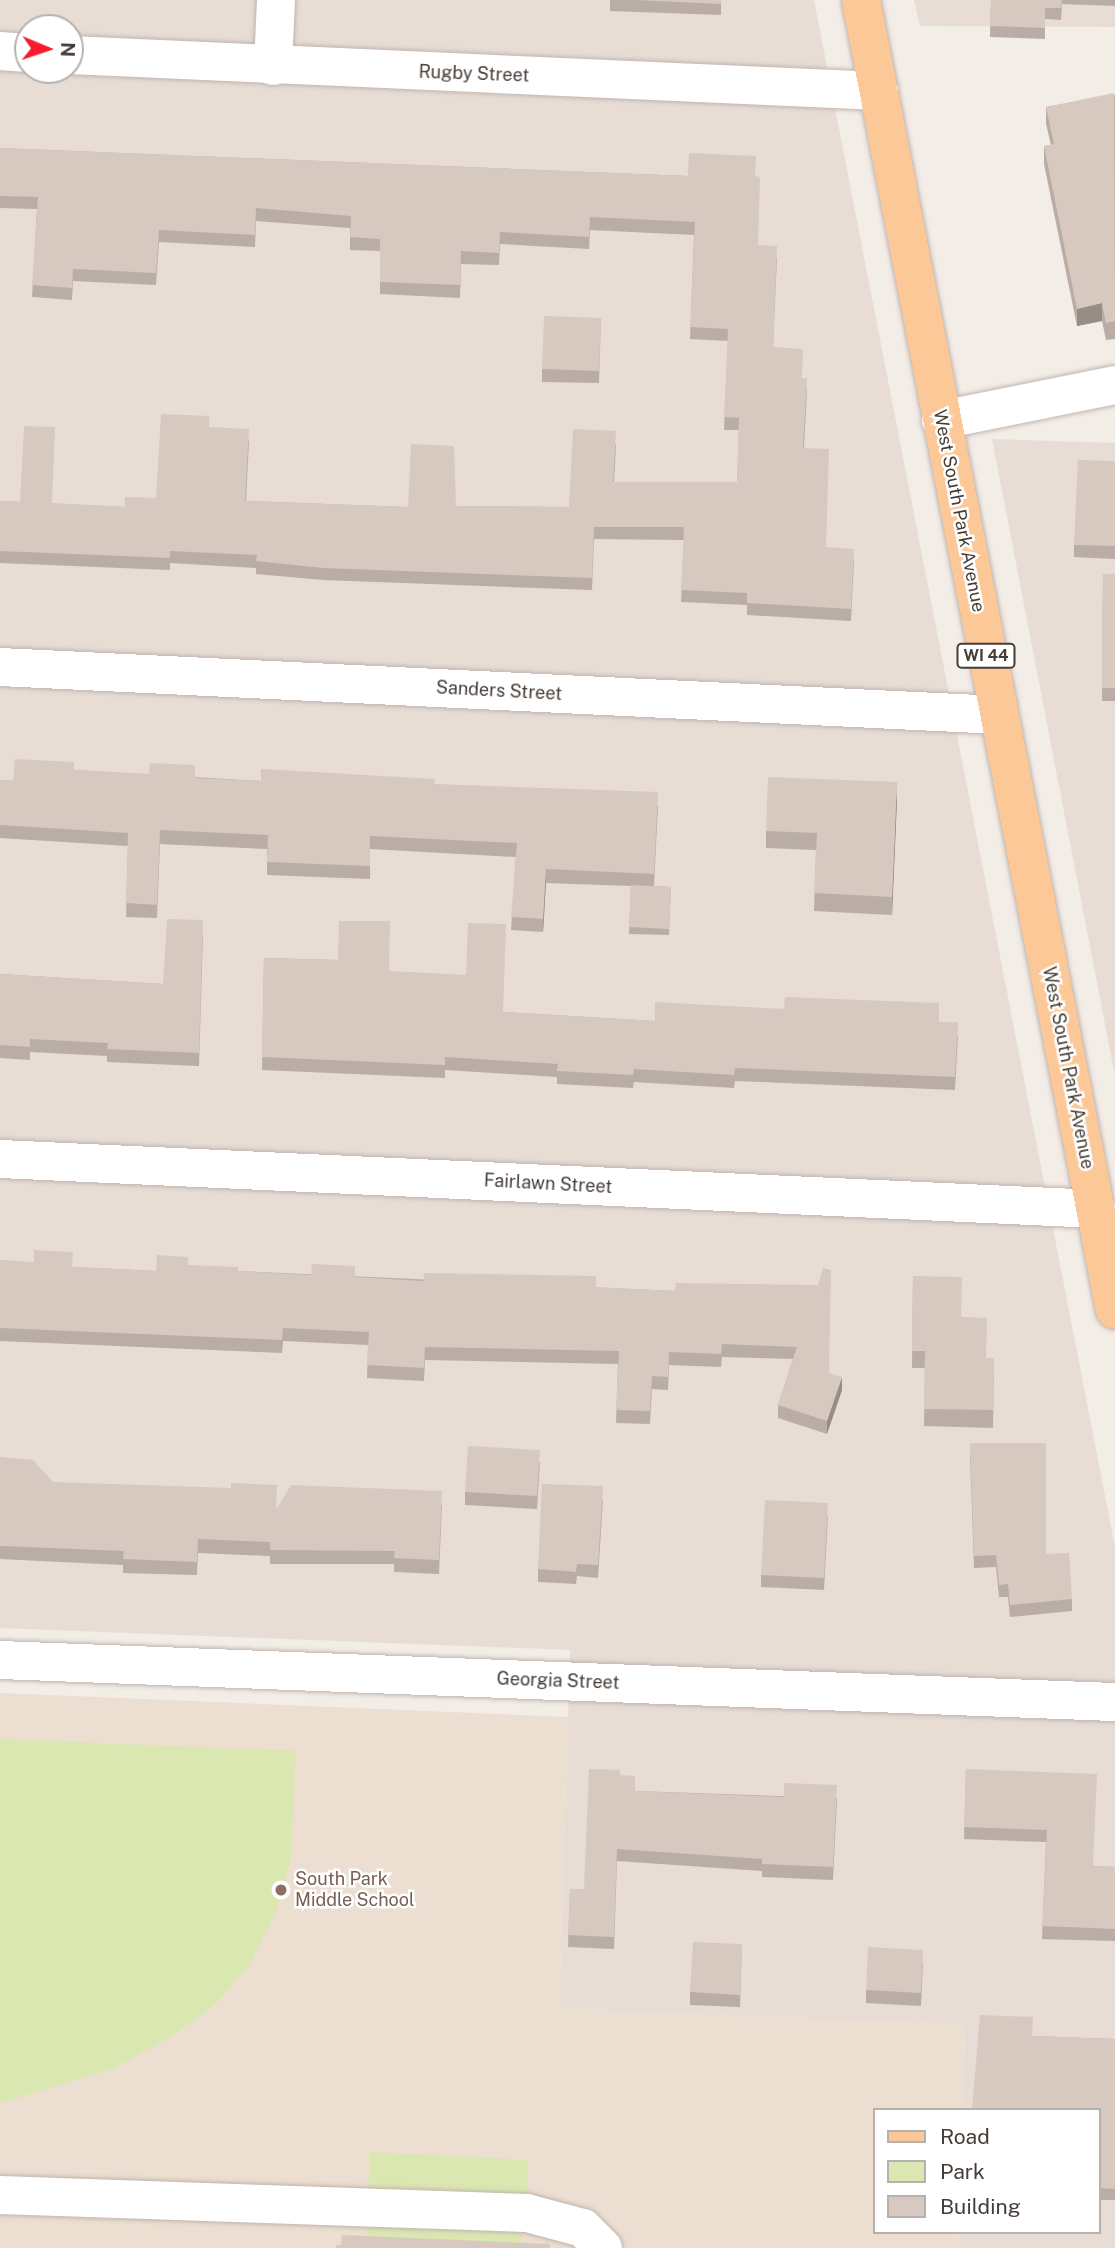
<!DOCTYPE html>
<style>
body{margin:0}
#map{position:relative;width:1115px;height:2248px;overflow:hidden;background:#f3ede7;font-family:"Public Sans",sans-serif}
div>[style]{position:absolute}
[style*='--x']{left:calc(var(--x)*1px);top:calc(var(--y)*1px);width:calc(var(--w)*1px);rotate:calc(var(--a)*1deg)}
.residential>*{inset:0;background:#e7ddd5}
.education>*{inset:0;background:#ecded1}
.green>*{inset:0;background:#dae7b1}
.roads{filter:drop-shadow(0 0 2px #c1b5ad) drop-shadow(0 0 2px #c1b5ad)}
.minor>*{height:38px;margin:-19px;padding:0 19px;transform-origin:19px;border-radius:19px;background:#fff}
.major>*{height:38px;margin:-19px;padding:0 19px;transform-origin:19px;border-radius:19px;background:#fcc898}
.wall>*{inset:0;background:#b9ada5}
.shaded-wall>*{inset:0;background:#968d86}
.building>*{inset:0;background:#d7c9c0}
.dots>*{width:19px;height:19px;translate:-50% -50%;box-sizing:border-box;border:4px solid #fff;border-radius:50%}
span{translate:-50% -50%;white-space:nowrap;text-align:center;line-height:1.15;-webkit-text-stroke:5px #fff;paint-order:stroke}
.shield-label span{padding:2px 5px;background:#fff;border:2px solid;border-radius:5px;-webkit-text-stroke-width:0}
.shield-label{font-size:16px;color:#463c36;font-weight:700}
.street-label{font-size:18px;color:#463c36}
.education-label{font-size:18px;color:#785e54}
.left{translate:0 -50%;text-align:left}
.legend{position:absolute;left:873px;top:2108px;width:228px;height:126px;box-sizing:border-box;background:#fff;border:2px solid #b5b1af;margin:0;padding:9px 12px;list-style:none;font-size:21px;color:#463c36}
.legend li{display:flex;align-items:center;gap:14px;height:35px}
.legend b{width:35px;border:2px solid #b5b1af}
.north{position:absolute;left:14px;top:14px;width:70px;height:70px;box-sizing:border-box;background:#fff;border:2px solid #b5b1af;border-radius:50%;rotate:92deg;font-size:19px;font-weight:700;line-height:28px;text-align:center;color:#463c36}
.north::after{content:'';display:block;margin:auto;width:24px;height:32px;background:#f51c2d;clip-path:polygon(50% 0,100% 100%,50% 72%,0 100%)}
</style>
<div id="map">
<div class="residential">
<div style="clip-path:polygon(evenodd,0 0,814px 0,1115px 1547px,1115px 2248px,959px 2248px,960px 2232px,1099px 2232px,1099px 2110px,963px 2110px,965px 2025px,559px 2009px,570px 1650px,0 1628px,0 0,28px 28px,70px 28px,70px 70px,28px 70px,28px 28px)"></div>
<div style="clip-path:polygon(914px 0,1115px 0,1115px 27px,920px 26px)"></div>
<div style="clip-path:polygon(992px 439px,1115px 443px,1115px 1076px)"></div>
</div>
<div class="education">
<div style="clip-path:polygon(0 1693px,568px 1717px,559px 2009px,965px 2025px,963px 2110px,875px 2110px,875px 2232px,960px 2232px,959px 2248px,0 2248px)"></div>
</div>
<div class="green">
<div style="clip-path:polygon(0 1739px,296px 1751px,291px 1858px,276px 1912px,250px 1964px,217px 2003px,174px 2035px,113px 2069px,0 2103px)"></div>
<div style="clip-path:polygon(370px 2152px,528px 2160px,527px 2213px,519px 2248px,366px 2248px)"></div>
</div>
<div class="roads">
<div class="minor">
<div style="--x:0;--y:51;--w:28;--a:4"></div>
<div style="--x:70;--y:55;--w:810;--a:2.55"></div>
<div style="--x:273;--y:66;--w:66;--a:-87.4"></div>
<div style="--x:941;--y:420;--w:177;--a:-11.4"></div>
<div style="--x:0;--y:667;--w:999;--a:2.75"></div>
<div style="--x:0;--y:1159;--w:1097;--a:2.61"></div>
<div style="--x:0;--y:1660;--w:1116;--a:2.16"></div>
<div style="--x:0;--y:2195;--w:527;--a:1.96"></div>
<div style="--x:527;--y:2213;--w:58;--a:15"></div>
<div style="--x:583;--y:2228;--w:28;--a:45"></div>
</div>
<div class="major">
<div style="--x:861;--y:0;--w:1334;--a:79.03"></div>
</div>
</div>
<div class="wall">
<div style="clip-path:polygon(610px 0,721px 0,721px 15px,610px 11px)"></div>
<div style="clip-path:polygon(991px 0,1115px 0,1115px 6px,1062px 4px,1061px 20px,1045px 19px,1045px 39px,990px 37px)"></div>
<div style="clip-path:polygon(1115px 95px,1115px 339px,1106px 340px,1102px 321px,1077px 326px,1044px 164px,1044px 146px,1051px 145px,1046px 124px,1046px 107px)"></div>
<div style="clip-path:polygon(0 148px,688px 176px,756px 176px,758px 245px,777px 258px,773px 347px,802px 378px,807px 390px,804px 448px,826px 547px,854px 561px,851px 621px,747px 615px,747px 605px,681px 602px,684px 540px,594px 539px,592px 590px,323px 580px,256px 574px,256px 568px,170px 563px,170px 570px,0 563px,0 501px,125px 507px,156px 498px,209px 427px,249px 441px,246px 501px,408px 507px,456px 506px,569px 507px,616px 444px,614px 482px,737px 482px,739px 430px,724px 430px,728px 341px,690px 339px,694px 235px,590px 230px,589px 249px,500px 244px,499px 265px,461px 264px,460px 298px,380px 294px,380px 251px,350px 250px,350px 228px,256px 221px,255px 247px,159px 242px,156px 285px,73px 281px,72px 300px,32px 297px,37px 209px,0 208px)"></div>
<div style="clip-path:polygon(601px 318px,599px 383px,542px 382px,542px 369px)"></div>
<div style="clip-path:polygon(1115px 461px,1115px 559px,1074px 557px,1074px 545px)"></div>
<div style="clip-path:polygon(1103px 574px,1115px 574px,1115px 701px,1102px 701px)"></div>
<div style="clip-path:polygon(74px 770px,261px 781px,435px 784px,658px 806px,654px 886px,671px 887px,669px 935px,629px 934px,631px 886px,546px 883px,543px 932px,511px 930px,516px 857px,370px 849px,370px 879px,267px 875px,267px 849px,160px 844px,157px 918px,126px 917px,128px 846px,0 838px,0 780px,13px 781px)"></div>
<div style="clip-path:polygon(897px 800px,892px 915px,814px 911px,816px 850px,766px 848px,766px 831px)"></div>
<div style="clip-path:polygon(203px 934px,199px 1066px,107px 1062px,107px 1056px,30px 1052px,30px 1060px,0 1058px,0 974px,163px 984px)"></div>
<div style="clip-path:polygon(264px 958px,338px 960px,389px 971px,504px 1012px,655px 1021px,939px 1022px,958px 1036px,955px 1090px,735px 1081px,734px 1088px,634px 1082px,633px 1088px,557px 1084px,557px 1077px,445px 1070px,445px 1078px,262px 1070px)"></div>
<div style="clip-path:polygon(0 1260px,73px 1267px,156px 1271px,188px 1265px,238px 1271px,675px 1291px,818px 1285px,829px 1373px,842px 1390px,827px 1434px,778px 1418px,778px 1405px,793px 1359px,722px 1357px,721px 1367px,669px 1365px,668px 1390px,652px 1389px,650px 1424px,616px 1423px,618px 1364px,425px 1360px,424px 1381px,367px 1378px,368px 1345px,283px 1341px,282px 1353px,0 1341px)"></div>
<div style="clip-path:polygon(913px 1276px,962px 1317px,986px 1358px,994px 1358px,993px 1428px,924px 1426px,925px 1368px,912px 1368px)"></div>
<div style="clip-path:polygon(970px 1455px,1046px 1554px,1072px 1599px,1072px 1611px,1010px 1617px,1008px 1597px,999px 1597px,996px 1567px,974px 1568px)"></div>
<div style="clip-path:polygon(0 1457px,53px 1482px,277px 1509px,442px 1505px,439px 1574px,394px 1572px,394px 1564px,270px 1564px,270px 1556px,198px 1553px,197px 1575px,123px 1573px,123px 1565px,0 1559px)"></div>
<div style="clip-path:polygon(540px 1462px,537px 1509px,465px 1505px,465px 1492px)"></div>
<div style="clip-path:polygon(603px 1499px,598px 1578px,577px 1576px,576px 1584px,538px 1582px,538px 1569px)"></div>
<div style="clip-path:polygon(828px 1516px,824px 1590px,761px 1587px,761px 1575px)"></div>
<div style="clip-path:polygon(966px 1769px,1094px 1866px,1115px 1867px,1115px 1941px,1042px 1939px,1046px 1842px,964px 1839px)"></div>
<div style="clip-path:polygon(620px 1775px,635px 1791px,837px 1798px,833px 1880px,762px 1877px,762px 1871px,617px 1861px,614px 1949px,568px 1947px,570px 1889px,584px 1889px)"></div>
<div style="clip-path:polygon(742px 1944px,740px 2007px,690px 2005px,690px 1992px)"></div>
<div style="clip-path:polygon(923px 1962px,921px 2006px,866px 2003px,866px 1990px)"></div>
<div style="clip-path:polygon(1032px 2036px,1115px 2039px,1115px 2200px,1099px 2200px,1099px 2110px)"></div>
</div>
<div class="shaded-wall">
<div style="clip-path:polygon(1102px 303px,1102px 321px,1077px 326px,1077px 309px)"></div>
<div style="clip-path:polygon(897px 782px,897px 800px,892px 915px,892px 897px)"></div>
<div style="clip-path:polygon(546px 869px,546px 883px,543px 932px,543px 919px)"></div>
<div style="clip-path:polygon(842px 1377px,842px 1390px,827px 1434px,827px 1421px)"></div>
</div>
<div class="building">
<div style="clip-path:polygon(635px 0,721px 0,721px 4px)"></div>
<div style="clip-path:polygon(991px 0,1062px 0,1061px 8px,1045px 8px,1045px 28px,990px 26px)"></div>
<div style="clip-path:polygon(1114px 93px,1115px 321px,1106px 323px,1102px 303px,1077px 309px,1044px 146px,1054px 144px,1046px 107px)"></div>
<div style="clip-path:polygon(0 148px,688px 176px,689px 153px,756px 156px,755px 176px,760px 177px,758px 245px,777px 246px,773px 347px,803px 349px,802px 378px,807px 378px,803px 448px,829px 449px,826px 547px,854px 549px,851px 609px,747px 603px,747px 593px,681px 590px,684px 527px,594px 527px,592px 578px,323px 568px,256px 561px,257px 555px,170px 551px,170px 558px,0 551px,0 501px,20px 502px,24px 426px,55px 427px,52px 503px,125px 507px,125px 497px,156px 498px,161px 414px,209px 416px,209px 427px,249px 429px,245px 501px,408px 507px,411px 444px,454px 446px,456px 506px,569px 507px,573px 429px,616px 431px,613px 482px,737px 482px,739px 418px,724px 417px,728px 329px,690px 327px,695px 222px,590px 217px,589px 237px,500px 232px,499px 253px,461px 251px,460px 285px,380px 282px,380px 239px,350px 237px,351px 216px,256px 208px,255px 235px,159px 230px,156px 273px,73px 269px,72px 288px,32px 285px,38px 197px,0 196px)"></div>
<div style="clip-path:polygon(544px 316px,601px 318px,599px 371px,542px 369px)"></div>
<div style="clip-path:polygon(1078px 460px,1115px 461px,1115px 546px,1074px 545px)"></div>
<div style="clip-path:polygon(1103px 574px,1115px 574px,1115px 688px,1102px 688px)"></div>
<div style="clip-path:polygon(15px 759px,74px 762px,74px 770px,149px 774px,150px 763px,195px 765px,195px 778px,261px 781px,261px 769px,435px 779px,434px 784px,658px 792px,654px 874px,546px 869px,543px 919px,511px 917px,517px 843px,370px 836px,370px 866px,267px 862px,268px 835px,160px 830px,157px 905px,126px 903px,128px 833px,0 825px,0 780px,13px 781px)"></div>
<div style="clip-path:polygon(768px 777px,897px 782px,892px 897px,814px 893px,817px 833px,766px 831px)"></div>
<div style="clip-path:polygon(631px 885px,671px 887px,669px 929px,629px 927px)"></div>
<div style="clip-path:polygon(167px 919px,203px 920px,199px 1053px,107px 1049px,108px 1043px,30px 1039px,30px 1047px,0 1045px,0 974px,163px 984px)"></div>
<div style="clip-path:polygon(339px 921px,390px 921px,389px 971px,466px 975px,468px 923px,506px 924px,503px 1012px,655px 1021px,655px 1002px,784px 1009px,785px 997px,939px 1003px,939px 1022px,958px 1022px,955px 1077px,735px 1068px,734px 1075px,634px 1069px,633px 1075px,557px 1071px,558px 1064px,445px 1057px,445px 1065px,262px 1057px,264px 958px,338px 960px)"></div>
<div style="clip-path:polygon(34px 1250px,73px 1252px,72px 1267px,156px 1271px,157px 1255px,188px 1257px,188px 1265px,238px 1267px,238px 1271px,311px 1275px,312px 1264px,355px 1266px,355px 1277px,424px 1281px,424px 1273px,596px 1276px,596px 1287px,675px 1291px,676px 1283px,818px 1285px,823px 1268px,831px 1270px,829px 1373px,842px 1377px,827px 1421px,778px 1405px,797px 1347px,722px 1344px,721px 1354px,669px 1352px,668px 1377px,652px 1376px,650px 1411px,616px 1410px,619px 1351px,425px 1347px,424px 1368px,367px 1365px,369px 1332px,283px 1328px,282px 1340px,0 1328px,0 1260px,34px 1262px)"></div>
<div style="clip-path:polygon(913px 1276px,962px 1277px,961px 1317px,987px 1318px,986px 1358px,994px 1358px,993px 1410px,924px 1409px,925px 1351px,912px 1351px)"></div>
<div style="clip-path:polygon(970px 1443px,1046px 1443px,1046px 1554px,1069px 1553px,1072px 1599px,1010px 1605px,1008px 1584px,999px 1585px,996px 1555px,974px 1556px)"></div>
<div style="clip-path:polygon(468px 1446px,540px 1450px,537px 1496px,465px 1492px)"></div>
<div style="clip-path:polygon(0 1457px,33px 1460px,53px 1482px,231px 1488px,231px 1483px,277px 1485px,276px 1510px,291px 1485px,442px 1491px,439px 1560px,394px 1558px,395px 1551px,270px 1550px,270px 1542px,198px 1539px,197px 1562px,123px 1559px,124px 1551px,0 1546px)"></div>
<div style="clip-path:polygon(542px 1484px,603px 1486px,598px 1565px,577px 1564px,576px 1572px,538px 1569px)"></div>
<div style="clip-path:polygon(765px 1500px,828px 1503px,824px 1578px,761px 1575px)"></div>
<div style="clip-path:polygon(589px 1769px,620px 1770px,620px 1775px,635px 1776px,635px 1791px,784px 1797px,784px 1783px,837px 1785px,833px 1867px,762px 1864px,762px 1859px,617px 1849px,614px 1937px,568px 1935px,570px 1889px,584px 1889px)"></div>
<div style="clip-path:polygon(966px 1769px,1097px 1774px,1093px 1866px,1115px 1867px,1115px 1929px,1042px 1926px,1047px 1830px,964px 1827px)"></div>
<div style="clip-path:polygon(693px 1942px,742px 1944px,740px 1995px,690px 1992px)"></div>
<div style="clip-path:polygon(868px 1947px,923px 1950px,921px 1993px,866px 1990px)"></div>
<div style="clip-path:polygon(980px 2015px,1033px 2017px,1032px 2036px,1115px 2039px,1115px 2189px,1099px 2188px,1099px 2110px,972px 2110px)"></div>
<div style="clip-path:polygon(342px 2235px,550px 2244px,550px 2248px,336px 2248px,336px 2245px,341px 2245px)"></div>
</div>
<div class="dots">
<div style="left:281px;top:1890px;background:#8d6e63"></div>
</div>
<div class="shield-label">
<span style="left:986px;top:656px">WI 44</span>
</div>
<div class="street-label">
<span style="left:474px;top:74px;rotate:2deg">Rugby Street</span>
<span style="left:959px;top:511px;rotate:79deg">West South Park Avenue</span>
<span style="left:499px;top:691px;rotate:3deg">Sanders Street</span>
<span style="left:1068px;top:1068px;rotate:79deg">West South Park Avenue</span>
<span style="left:548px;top:1184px;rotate:3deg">Fairlawn Street</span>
<span style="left:558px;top:1681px;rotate:2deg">Georgia Street</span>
</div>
<div class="education-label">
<span class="left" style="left:295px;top:1890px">South Park<br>Middle School</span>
</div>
<ul class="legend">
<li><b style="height:9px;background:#fcc898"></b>Road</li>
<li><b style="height:19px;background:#dae7b1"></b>Park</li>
<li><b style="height:19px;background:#d7c9c0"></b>Building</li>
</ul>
<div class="north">N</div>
</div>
